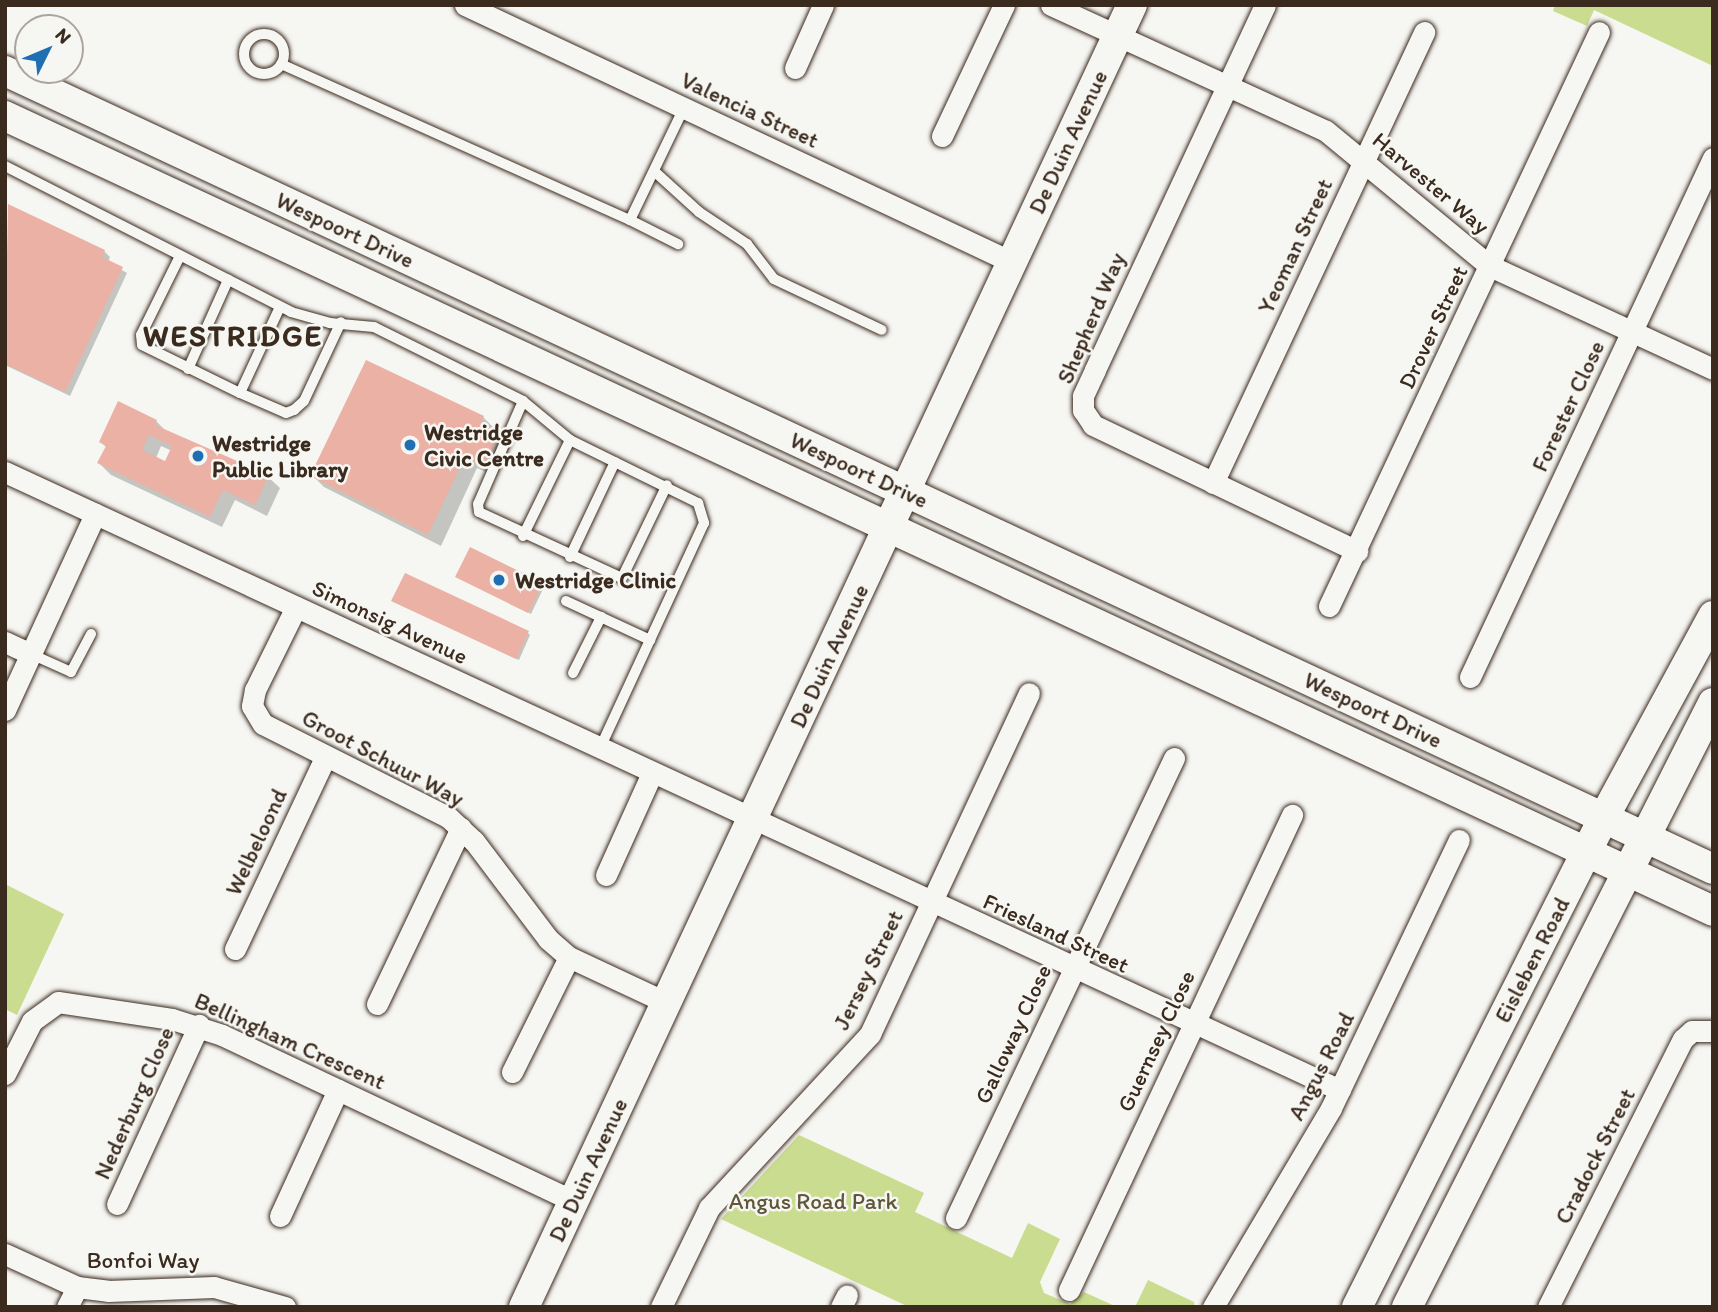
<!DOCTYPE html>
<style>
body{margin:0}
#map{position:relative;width:1718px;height:1312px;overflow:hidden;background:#f6f6f2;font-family:Itim,sans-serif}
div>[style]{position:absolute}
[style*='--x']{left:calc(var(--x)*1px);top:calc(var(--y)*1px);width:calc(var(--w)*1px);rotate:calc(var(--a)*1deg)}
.green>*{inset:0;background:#cadc90}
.shadow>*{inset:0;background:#0003}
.building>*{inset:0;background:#ebb1a5}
.roads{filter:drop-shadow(0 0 2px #3b2a1e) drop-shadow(0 0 2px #3b2a1e)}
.lane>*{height:10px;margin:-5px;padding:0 5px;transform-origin:5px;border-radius:5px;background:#f6f6f2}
.lane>.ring{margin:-5px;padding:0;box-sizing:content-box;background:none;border:10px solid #f6f6f2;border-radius:50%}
.street>*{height:21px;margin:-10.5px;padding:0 10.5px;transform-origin:10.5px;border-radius:10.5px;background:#f6f6f2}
.secondary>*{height:30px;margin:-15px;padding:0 15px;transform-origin:15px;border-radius:15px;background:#f6f6f2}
.dots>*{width:19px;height:19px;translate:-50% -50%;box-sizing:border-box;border:4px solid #f6f6f2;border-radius:50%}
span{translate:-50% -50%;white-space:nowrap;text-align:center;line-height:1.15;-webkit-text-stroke:5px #f6f6f2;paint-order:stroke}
.street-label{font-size:23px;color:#3b2a1e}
.poi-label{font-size:23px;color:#3b2a1e;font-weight:700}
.left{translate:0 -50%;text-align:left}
.park-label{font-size:23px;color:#5f563a}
.district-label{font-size:30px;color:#3b2a1e;font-weight:700;letter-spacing:2px}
.frame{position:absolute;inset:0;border:7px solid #3b2a1e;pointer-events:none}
.north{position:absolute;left:14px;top:14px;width:70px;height:70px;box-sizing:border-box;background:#f6f6f2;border:2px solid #aba49d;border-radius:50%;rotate:47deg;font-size:19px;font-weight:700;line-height:28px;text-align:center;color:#3b2a1e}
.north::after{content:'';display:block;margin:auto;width:24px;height:32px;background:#1f6fb2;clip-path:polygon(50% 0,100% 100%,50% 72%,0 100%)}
</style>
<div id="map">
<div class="green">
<div style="clip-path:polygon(1555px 5px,1713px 5px,1713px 66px,1594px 10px,1587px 26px,1553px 11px)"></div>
<div style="clip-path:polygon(5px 884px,64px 914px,17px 1015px,5px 1009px)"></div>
<div style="clip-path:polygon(799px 1135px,924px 1193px,915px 1212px,1012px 1258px,1028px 1223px,1060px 1239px,1040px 1282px,1044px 1293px,1070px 1304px,1084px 1292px,1117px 1307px,909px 1307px,721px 1219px)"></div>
<div style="clip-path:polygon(1148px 1280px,1194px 1302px,1195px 1307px,1135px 1307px)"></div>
</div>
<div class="shadow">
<div style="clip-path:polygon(9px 207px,104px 251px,110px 257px,108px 262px,127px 273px,70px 396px,5px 365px)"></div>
<div style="clip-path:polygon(483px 417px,511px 445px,496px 477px,477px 468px,441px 546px,324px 487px,312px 475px)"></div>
<div style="clip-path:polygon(evenodd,156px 421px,168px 433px,268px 477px,280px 488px,267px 516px,235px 500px,222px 527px,111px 475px,99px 463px,107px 448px,101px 442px,156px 421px,161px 446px,172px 451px,166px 463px,156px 458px,161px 446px)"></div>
<div style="clip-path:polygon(460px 578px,542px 585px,544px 587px,531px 614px)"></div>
<div style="clip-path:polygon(396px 603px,528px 633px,530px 635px,519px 660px)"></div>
</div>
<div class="building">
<div style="clip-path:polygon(8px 204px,105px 250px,102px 257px,123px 267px,65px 392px,5px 364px)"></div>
<div style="clip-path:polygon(366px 360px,484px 416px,481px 423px,501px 432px,484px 466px,465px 457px,428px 535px,310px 476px)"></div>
<div style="clip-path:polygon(evenodd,118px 401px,157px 420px,155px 425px,269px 475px,255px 505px,223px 490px,210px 517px,97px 463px,106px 446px,99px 442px,118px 401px,149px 435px,172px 446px,165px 461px,142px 450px,149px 435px)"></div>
<div style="clip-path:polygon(470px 547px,543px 583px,528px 613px,455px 577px)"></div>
<div style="clip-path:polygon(405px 573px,529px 631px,516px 659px,391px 601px)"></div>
</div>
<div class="roads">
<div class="lane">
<div class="ring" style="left:244px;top:34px;width:30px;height:30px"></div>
<div style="--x:281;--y:64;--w:382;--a:24.1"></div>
<div style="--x:630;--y:220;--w:124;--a:-64.3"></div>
<div style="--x:5;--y:166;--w:321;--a:27"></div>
<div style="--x:291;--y:312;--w:41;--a:15.8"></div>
<div style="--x:330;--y:323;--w:44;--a:5.2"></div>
<div style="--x:374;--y:327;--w:166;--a:26.4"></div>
<div style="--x:523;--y:401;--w:61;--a:39.7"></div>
<div style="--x:570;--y:440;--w:143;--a:26.2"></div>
<div style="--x:698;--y:503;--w:21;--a:73"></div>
<div style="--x:704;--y:523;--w:248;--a:114.8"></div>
<div style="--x:654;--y:171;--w:61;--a:42.3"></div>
<div style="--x:699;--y:212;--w:58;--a:33.7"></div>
<div style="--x:747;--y:244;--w:44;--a:52.4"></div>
<div style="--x:774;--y:279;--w:119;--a:25.3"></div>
<div style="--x:630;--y:220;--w:54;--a:26.6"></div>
<div style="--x:180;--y:256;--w:88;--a:116.3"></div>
<div style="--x:141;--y:335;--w:10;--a:84"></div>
<div style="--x:142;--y:345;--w:109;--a:26.1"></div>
<div style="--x:240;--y:393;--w:50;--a:23.5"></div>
<div style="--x:286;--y:413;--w:9;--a:-21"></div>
<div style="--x:294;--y:410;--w:13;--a:-42"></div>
<div style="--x:304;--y:401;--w:87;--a:-64.9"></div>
<div style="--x:188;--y:369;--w:98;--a:-65.8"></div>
<div style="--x:240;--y:393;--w:95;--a:-65.1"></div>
<div style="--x:523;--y:401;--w:112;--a:113.6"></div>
<div style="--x:478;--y:504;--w:8;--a:83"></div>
<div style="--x:479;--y:512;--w:157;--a:24.8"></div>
<div style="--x:622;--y:578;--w:103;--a:-64.2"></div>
<div style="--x:523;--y:536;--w:107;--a:-63.9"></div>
<div style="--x:570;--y:557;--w:105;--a:-64.7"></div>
<div style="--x:566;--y:601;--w:93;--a:24.9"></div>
<div style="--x:31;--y:654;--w:44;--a:24.2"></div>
<div style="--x:71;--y:672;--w:43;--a:-62.2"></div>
<div style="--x:573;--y:673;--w:63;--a:-63.4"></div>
</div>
<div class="street">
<div style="--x:465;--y:5;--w:604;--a:25.17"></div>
<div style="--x:1051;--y:5;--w:302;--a:24.6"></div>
<div style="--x:1326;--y:131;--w:212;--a:39.5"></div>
<div style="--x:1490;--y:266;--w:246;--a:24.8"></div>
<div style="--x:1265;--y:5;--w:403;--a:115"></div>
<div style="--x:1095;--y:370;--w:29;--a:115"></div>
<div style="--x:1083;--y:396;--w:14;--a:90"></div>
<div style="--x:1083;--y:410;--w:18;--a:56"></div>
<div style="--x:1093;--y:425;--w:293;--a:25.5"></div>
<div style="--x:795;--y:68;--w:69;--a:-66"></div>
<div style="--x:942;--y:136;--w:145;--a:-64.7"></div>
<div style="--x:5;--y:472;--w:1471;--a:24.84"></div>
<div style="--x:1213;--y:483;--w:498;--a:-64.9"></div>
<div style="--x:1329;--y:606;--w:634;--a:-64.81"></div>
<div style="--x:296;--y:607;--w:93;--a:116.3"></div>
<div style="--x:255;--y:690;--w:16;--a:101"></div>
<div style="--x:252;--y:706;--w:21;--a:59"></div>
<div style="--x:263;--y:724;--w:207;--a:26.7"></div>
<div style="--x:448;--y:817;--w:35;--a:43"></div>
<div style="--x:474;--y:841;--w:123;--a:52.9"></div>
<div style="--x:548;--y:939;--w:28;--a:41"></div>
<div style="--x:569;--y:957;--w:108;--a:25.1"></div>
<div style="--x:5;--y:642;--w:29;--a:25"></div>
<div style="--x:1470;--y:677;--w:573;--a:-64.91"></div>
<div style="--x:5;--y:710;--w:216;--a:-65.3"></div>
<div style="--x:606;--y:875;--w:112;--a:-65.7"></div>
<div style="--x:235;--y:949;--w:211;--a:-64.8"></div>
<div style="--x:377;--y:1004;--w:195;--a:-64.5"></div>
<div style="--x:512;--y:1072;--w:128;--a:-63.6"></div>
<div style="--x:5;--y:1074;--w:59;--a:-63"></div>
<div style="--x:32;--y:1021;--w:32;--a:-36"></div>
<div style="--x:58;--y:1002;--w:115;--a:8.5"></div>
<div style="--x:172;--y:1019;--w:52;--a:17.7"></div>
<div style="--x:222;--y:1035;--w:388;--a:25.3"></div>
<div style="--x:117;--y:1204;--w:197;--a:-65.4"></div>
<div style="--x:280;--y:1216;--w:139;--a:-65.3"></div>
<div style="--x:956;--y:1218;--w:509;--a:-64.64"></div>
<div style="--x:5;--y:1254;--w:79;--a:24.6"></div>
<div style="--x:77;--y:1287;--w:31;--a:7"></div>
<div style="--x:108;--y:1291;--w:106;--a:-2.2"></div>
<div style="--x:214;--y:1287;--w:74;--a:15.7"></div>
<div style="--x:1069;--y:1290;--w:525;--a:-64.85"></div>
<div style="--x:67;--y:1307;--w:22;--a:-63"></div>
<div style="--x:661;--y:1307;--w:110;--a:-64.1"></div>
<div style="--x:709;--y:1208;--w:237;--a:-47.2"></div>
<div style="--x:870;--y:1034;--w:376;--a:-65"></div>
<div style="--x:841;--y:1307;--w:13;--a:-63"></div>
<div style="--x:1213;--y:1307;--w:231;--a:-59.3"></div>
<div style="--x:1331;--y:1108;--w:297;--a:-64.5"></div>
<div style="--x:1548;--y:1307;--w:300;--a:-63.3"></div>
<div style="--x:1683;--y:1039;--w:12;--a:-42"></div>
<div style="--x:1692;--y:1031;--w:21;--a:0"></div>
</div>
<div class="secondary">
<div style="--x:5;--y:71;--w:1885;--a:25.04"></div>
<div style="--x:5;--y:116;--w:1884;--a:24.96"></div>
<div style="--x:524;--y:1307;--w:1437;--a:-64.97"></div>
<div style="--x:1357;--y:1307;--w:546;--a:-63.25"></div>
<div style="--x:1603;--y:819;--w:231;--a:-61.5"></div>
<div style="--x:1407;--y:1307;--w:677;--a:-63.13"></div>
</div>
</div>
<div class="dots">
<div style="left:410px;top:445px;background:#1f6fb2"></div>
<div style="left:198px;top:456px;background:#1f6fb2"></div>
<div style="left:499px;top:580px;background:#1f6fb2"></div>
</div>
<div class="street-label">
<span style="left:750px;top:110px;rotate:25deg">Valencia Street</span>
<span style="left:1068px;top:142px;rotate:-65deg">De Duin Avenue</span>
<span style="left:1431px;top:183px;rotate:40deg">Harvester Way</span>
<span style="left:345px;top:230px;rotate:25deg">Wespoort Drive</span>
<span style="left:1295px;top:246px;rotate:-65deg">Yeoman Street</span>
<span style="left:1091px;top:318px;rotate:-67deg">Shepherd Way</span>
<span style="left:1433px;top:327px;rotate:-65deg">Drover Street</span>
<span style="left:1568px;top:406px;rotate:-65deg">Forester Close</span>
<span style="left:859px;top:470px;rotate:25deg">Wespoort Drive</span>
<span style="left:390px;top:622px;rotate:25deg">Simonsig Avenue</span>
<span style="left:829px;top:656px;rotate:-65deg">De Duin Avenue</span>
<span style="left:1373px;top:710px;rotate:25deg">Wespoort Drive</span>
<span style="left:383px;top:758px;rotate:28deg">Groot Schuur Way</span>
<span style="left:256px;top:842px;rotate:-65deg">Welbeloond</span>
<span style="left:1056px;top:933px;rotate:25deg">Friesland Street</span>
<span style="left:1532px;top:960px;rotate:-63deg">Eisleben Road</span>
<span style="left:868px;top:970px;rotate:-64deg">Jersey Street</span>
<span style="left:1013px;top:1034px;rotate:-65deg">Galloway Close</span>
<span style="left:290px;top:1041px;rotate:24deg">Bellingham Crescent</span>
<span style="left:1156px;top:1041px;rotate:-65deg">Guernsey Close</span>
<span style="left:1321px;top:1066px;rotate:-63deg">Angus Road</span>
<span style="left:134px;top:1103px;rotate:-66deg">Nederburg Close</span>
<span style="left:1595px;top:1156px;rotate:-63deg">Cradock Street</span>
<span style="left:588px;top:1170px;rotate:-65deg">De Duin Avenue</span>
<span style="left:143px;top:1260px">Bonfoi Way</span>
</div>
<div class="poi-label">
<span class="left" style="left:424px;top:445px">Westridge<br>Civic Centre</span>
<span class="left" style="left:212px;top:456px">Westridge<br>Public Library</span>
<span class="left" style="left:515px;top:580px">Westridge Clinic</span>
</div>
<div class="park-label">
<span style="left:813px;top:1201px">Angus Road Park</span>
</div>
<div class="district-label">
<span style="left:233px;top:336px">WESTRIDGE</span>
</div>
<div class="frame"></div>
<div class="north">N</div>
</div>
